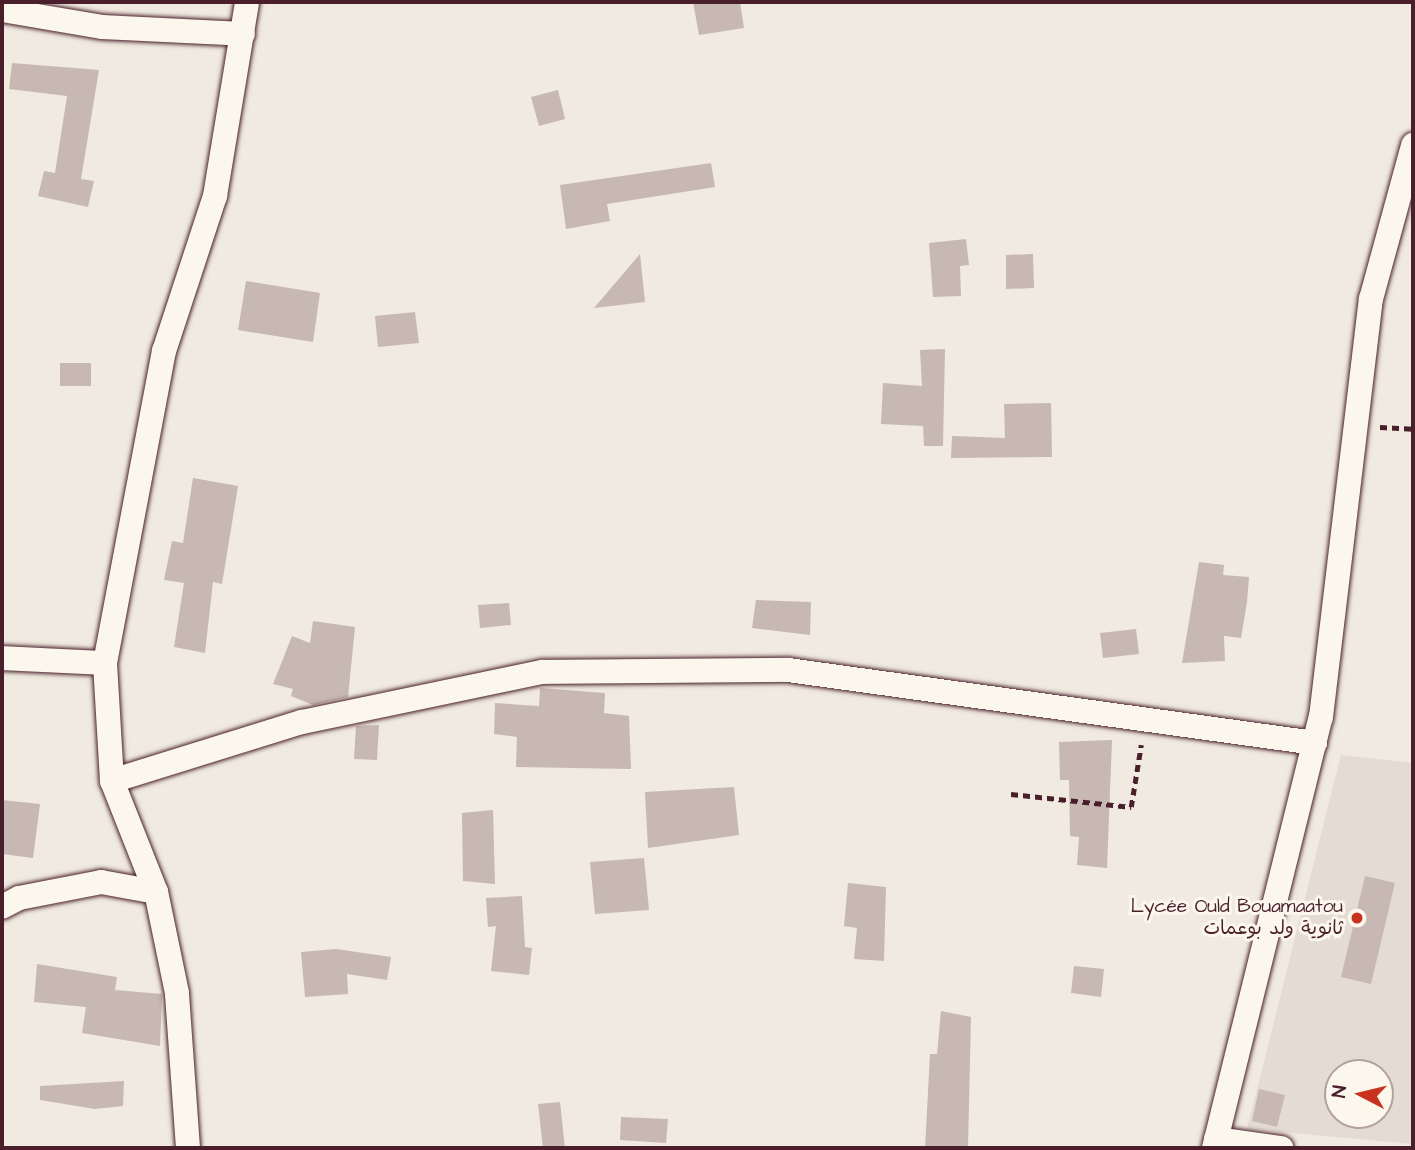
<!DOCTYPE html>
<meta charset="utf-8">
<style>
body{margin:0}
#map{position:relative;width:1415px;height:1150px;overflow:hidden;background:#f0eae0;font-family:"Architects Daughter","Playpen Sans Arabic",sans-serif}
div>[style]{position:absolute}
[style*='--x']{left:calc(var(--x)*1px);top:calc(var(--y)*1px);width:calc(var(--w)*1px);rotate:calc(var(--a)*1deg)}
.built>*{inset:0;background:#e4dbd2}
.building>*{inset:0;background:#c8b8b3}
.path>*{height:4.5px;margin-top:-2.25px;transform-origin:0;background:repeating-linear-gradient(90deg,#4a1f2b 0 7px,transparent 0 12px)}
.roads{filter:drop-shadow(0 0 2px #4a1f2b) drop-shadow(0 0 2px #4a1f2b)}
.minor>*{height:24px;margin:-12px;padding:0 12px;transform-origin:12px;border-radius:12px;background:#fbf7ec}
.dots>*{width:19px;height:19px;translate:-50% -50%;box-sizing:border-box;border:4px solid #fbf7ec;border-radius:50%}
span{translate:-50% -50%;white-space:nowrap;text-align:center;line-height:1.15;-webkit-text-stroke:6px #fbf7ec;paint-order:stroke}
.poi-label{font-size:19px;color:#4a1f2b}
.right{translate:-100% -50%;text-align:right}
.frame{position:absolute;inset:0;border:4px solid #4a1f2b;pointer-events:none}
.north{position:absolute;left:1324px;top:1059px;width:70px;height:70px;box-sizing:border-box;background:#fbf7ec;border:2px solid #b4a19f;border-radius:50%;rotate:277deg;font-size:19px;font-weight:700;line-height:28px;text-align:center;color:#4a1f2b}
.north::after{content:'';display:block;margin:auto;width:24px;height:32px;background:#c8321e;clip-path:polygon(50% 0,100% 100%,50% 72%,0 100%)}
</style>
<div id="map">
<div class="built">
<div style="clip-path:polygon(evenodd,1341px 755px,1413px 763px,1413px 1144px,1247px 1129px,1341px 755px,1338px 1073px,1380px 1073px,1380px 1115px,1338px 1115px,1338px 1073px)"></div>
</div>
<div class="building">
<div style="clip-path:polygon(693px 2px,740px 2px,744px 28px,699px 35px)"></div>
<div style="clip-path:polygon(12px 63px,99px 70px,81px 179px,94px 181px,88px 207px,38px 196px,44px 171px,55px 173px,67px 96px,9px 89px)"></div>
<div style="clip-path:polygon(558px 90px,565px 119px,539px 126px,531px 97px)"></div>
<div style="clip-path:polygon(711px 163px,715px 187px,607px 204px,610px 221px,566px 229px,560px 185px)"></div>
<div style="clip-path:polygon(966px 239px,969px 265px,960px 266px,961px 296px,933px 297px,929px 243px)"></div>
<div style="clip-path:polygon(640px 254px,645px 302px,594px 308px)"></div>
<div style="clip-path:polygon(1033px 254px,1034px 288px,1006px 289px,1006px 255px)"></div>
<div style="clip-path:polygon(246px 281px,320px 293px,313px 342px,238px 330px)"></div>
<div style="clip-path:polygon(415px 312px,419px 343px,378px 347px,375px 316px)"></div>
<div style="clip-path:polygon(945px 349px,943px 446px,924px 446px,923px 426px,881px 424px,883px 383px,922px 386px,920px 350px)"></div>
<div style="clip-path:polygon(60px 363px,91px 363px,91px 386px,60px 386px)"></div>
<div style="clip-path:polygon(1051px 403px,1052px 457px,951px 458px,952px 436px,1005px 438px,1004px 404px)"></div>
<div style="clip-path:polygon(193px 478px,238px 486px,222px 584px,213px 582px,205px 653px,174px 647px,184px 583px,164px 580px,172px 541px,183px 543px)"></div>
<div style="clip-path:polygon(1199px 562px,1224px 565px,1223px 575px,1249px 577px,1247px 602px,1241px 638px,1224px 636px,1225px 661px,1182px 663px)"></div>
<div style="clip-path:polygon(756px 600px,811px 602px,810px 635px,752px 628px)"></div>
<div style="clip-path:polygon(509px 603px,511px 625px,480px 628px,478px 605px)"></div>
<div style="clip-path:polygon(313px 621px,355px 627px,348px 697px,313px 705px,291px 696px,293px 689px,273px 684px,292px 636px,310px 643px)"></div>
<div style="clip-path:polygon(1136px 629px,1139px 654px,1103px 658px,1100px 633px)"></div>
<div style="clip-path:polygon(540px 688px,605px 693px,604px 713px,629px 716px,631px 769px,516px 767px,517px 737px,494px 734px,495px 703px,539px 706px)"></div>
<div style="clip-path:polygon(379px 725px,377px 760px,354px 759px,356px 726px)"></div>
<div style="clip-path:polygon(1112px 740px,1107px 868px,1077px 865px,1079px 837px,1070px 836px,1069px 780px,1060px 780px,1059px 742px)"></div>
<div style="clip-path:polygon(734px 787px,739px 835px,648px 848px,645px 792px)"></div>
<div style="clip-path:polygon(2px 800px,40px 804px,33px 858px,2px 854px)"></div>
<div style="clip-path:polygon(493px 810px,495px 884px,463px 881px,462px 813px)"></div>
<div style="clip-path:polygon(644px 858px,649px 910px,595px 914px,590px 862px)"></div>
<div style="clip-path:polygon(1365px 876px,1395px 883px,1371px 984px,1341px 977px)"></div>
<div style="clip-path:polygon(848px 883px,886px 887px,884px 961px,854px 959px,857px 928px,844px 926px)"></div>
<div style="clip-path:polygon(522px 896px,525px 947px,532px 948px,529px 975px,491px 971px,496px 926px,488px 927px,486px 898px)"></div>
<div style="clip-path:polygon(336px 949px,391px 957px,387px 980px,347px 974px,348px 994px,305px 997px,301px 952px)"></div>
<div style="clip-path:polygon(37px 964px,117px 977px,115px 990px,162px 994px,160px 1046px,82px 1033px,86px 1007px,34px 1002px)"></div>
<div style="clip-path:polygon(1074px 966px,1104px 969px,1101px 997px,1071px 993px)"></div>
<div style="clip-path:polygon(941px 1011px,971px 1017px,968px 1148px,925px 1148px,930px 1054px,937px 1054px)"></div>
<div style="clip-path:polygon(124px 1081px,123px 1106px,95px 1109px,40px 1100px,40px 1086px)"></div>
<div style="clip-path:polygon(1259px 1089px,1285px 1095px,1277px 1127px,1252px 1121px)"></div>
<div style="clip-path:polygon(560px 1102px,565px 1148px,543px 1148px,538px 1104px)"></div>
<div style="clip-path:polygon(621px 1117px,668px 1119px,666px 1143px,620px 1140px)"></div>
</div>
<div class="path">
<div style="--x:1380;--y:427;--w:33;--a:3"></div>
<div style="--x:1011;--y:794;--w:121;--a:6.2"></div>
<div style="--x:1131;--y:807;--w:63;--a:-80.8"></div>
</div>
<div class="roads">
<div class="minor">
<div style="--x:2;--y:10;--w:101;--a:9.6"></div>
<div style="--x:102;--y:27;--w:141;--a:2.8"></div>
<div style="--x:2;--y:658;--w:103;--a:2.8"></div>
<div style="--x:112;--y:781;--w:199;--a:-17.3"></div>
<div style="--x:302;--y:722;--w:245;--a:-11.8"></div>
<div style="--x:542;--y:672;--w:246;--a:-0.5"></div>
<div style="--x:788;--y:670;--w:532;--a:7.89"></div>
<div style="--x:2;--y:907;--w:19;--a:-28"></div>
<div style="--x:19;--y:898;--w:84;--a:-11"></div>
<div style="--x:101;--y:882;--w:56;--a:10.3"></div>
<div style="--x:1216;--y:1139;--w:66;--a:7.9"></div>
<div style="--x:188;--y:1148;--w:155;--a:-94.1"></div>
<div style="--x:177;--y:993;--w:103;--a:-101.7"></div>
<div style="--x:156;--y:892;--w:119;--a:-111.6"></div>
<div style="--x:112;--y:781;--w:118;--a:-93.4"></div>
<div style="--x:105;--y:663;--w:318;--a:-79.3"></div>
<div style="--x:164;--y:351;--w:163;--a:-71.8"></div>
<div style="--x:215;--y:196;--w:197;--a:-80.6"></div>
<div style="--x:1214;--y:1148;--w:444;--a:-76.1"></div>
<div style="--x:1321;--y:717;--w:421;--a:-83.2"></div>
<div style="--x:1371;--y:299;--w:160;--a:-74.7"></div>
</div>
</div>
<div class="dots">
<div style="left:1357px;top:918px;background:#c8321e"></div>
</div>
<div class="poi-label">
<span class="right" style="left:1343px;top:918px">Lycée Ould Bouamaatou<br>ثانوية ولد بوعمات</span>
</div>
<div class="frame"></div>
<div class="north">N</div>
</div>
